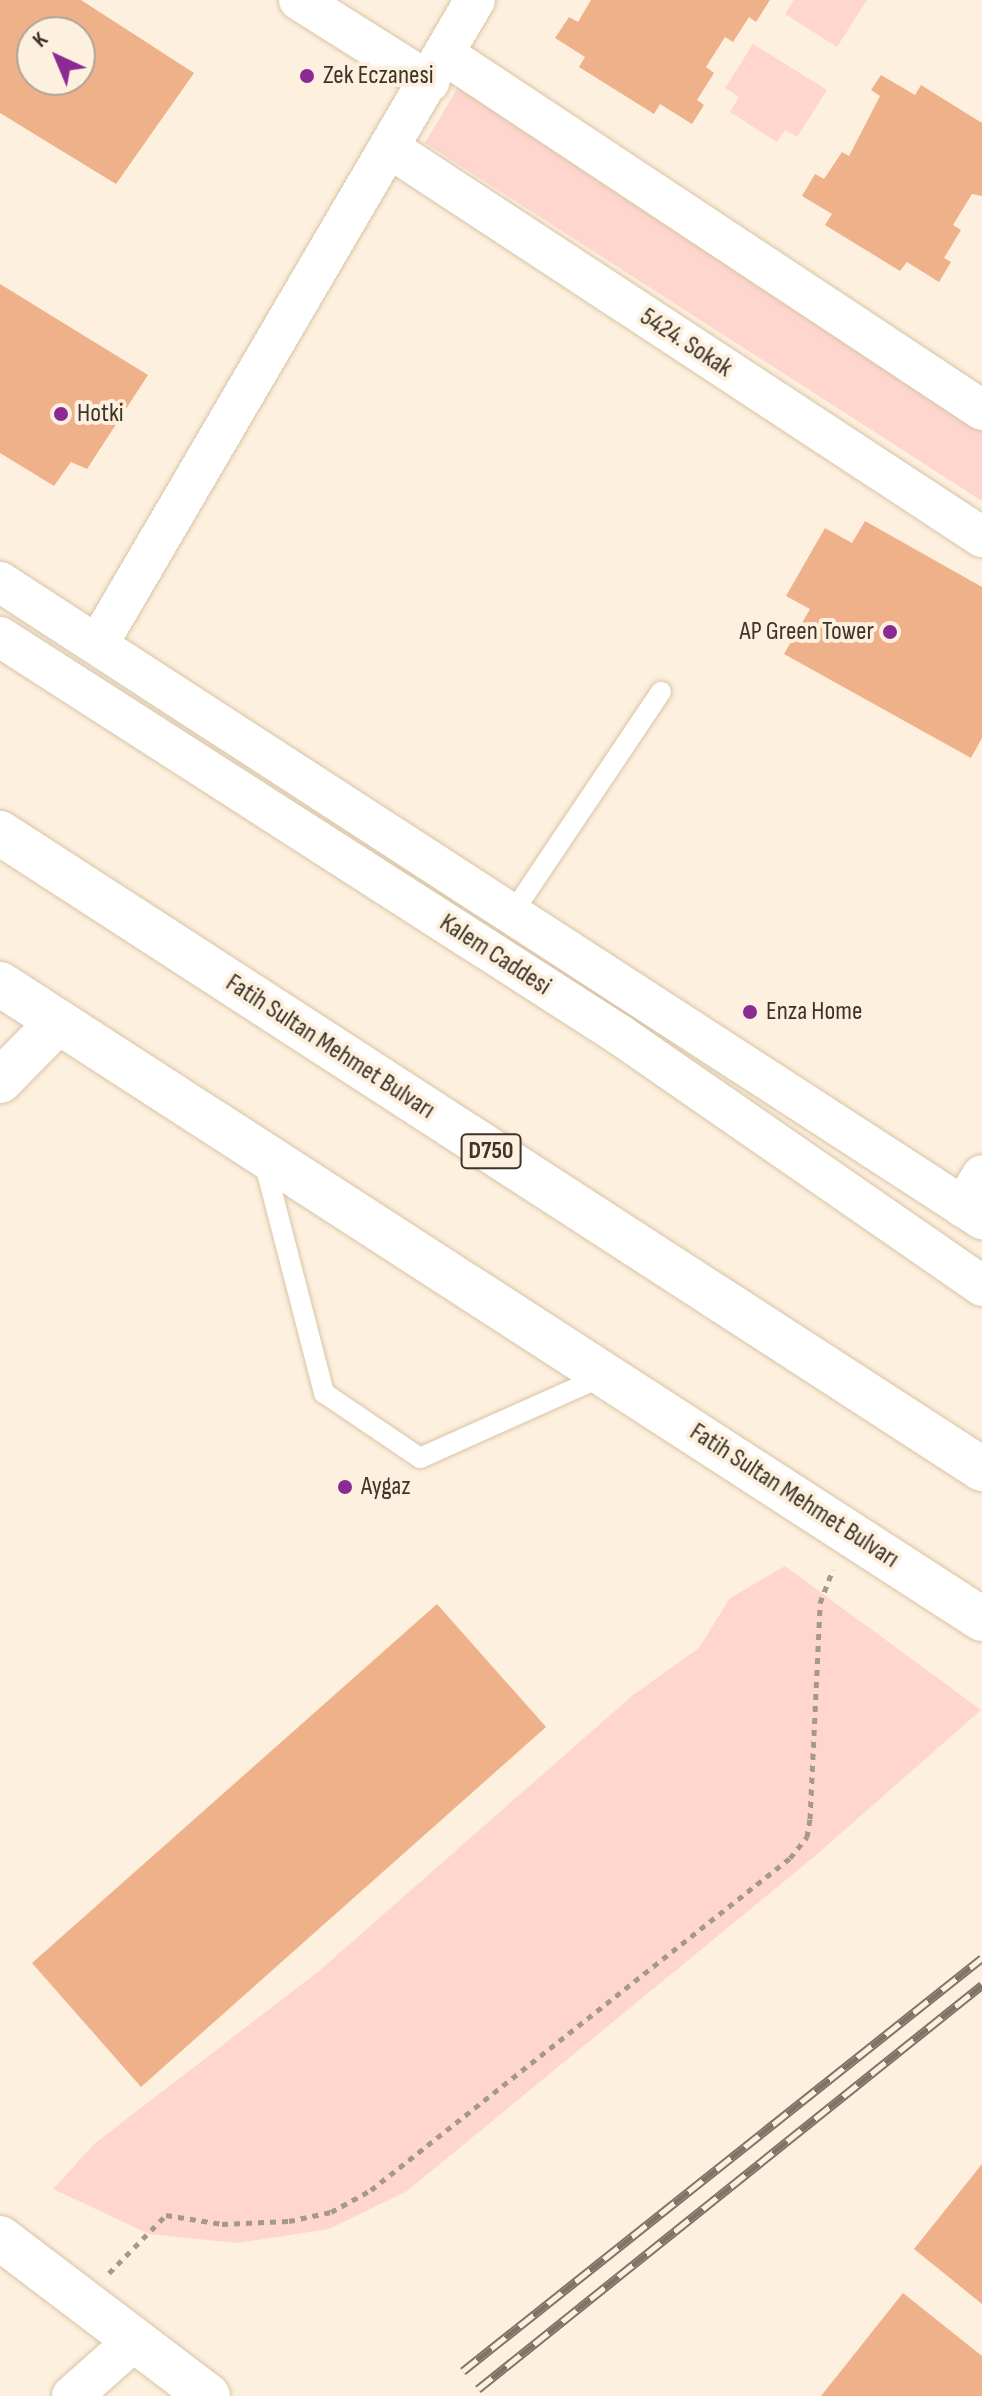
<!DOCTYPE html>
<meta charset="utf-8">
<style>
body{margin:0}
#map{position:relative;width:982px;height:2396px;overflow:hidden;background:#fdf0de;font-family:"Sofia Sans Condensed",sans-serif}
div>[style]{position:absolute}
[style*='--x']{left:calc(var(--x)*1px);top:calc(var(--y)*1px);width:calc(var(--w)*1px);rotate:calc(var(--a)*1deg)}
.green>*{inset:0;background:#fed6ce}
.building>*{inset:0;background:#efb189}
.path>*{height:5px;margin-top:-2.5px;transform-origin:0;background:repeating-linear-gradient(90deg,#a4998a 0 6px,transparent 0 12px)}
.roads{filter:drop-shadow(0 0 2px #d8c4a6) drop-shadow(0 0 2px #d8c4a6)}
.service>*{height:20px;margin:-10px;padding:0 10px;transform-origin:10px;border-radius:10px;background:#fff}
.minor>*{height:40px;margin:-20px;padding:0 20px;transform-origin:20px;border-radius:20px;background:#fff}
.tertiary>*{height:44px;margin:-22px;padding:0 22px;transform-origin:22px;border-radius:22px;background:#fff}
.trunk>*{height:44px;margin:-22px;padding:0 22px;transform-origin:22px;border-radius:22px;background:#fff}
.rail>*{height:9px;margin-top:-4.5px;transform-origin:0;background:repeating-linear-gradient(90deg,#fdf0de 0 18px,#7f7567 0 36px);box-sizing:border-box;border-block:2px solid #7f7567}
.dots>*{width:22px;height:22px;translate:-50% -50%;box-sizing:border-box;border:4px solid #fdf0de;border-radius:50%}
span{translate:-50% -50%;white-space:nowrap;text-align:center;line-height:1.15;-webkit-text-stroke:8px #fdf0de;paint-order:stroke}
.shield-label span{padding:2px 6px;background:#fdf0de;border:2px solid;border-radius:6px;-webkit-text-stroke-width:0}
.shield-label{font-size:24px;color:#3c3428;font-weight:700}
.poi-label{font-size:26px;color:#3c3428}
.left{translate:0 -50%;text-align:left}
.right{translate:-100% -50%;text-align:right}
.street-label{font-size:26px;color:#3c3428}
.north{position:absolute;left:16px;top:16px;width:80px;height:80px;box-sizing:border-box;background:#fdf0de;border:2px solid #b0a595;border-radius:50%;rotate:316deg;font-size:22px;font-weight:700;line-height:32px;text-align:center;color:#3c3428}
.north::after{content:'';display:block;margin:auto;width:28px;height:36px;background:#8b2a93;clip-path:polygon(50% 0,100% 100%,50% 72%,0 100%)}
</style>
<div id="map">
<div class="green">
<div style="clip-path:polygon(794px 0,867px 0,837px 47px,785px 14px)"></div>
<div style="clip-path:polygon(753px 44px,827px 90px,797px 137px,785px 130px,777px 142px,730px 112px,739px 97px,725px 88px)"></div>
<div style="clip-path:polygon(458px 87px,982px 419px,982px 501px,425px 143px)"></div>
<div style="clip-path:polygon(785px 1566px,981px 1710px,815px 1856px,407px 2191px,329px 2229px,237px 2243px,149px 2234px,53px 2189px,94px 2144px,319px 1971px,633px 1695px,699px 1648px,730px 1598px)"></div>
</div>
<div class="building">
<div style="clip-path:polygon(evenodd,0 0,81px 0,194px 73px,116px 184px,0 113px,0 0,32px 32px,80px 32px,80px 80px,32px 80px,32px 32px)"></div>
<div style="clip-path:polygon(591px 0,770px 0,756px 22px,749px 17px,733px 42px,725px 37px,706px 67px,714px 73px,697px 100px,704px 105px,692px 124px,660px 104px,654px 114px,579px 67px,585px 57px,555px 38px,569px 17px,578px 22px)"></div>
<div style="clip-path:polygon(881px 75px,915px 95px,921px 85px,982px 123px,982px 196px,972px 194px,953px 225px,961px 230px,944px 258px,951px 262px,939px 282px,907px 262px,900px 271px,825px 225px,832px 214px,802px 196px,815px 174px,824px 179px,842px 152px,849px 156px,880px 96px,871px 90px)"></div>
<div style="clip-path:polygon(0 284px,148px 375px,87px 469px,71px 462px,54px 486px,0 453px)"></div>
<div style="clip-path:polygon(865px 521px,982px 587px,982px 738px,971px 758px,784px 654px,810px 609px,786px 596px,825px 528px,852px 543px)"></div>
<div style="clip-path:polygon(437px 1604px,546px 1727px,141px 2087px,32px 1963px)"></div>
<div style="clip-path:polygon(982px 2164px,982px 2304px,914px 2249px)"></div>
<div style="clip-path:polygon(903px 2293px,982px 2356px,982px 2396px,821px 2396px)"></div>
</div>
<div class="path">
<div style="--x:109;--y:2273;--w:81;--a:-45.5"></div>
<div style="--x:166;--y:2215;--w:57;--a:9.1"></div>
<div style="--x:222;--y:2224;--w:67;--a:-2.6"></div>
<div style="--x:289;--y:2221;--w:43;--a:-12.1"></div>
<div style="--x:331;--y:2212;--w:46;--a:-28.8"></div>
<div style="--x:371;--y:2190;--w:535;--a:-38.39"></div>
<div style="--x:790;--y:1858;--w:27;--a:-51"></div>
<div style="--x:807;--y:1837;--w:18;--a:-81"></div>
<div style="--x:810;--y:1819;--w:216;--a:-87.3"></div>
<div style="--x:820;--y:1603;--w:36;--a:-69"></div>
</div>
<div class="roads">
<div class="service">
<div style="--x:511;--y:915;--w:269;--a:-56.1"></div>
<div style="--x:264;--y:1161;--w:240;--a:75.5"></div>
<div style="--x:324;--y:1393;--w:116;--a:34.1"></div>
<div style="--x:420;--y:1458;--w:201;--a:-24.1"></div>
</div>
<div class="minor">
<div style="--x:299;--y:0;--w:154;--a:32.2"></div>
<div style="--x:444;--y:54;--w:645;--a:33.49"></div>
<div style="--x:391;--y:149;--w:707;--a:33.29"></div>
<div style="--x:0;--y:582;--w:1171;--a:32.97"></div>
<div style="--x:0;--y:637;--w:737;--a:32.7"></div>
<div style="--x:620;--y:1035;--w:441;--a:34.7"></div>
<div style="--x:98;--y:644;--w:746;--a:-59.66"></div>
<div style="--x:963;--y:1207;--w:37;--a:-59"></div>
<div style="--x:72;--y:2396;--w:84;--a:-41.6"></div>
</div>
<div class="tertiary">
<div style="--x:0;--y:1081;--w:83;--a:-45.5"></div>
<div style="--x:0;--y:2238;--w:261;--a:37.2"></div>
</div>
<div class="trunk">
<div style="--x:0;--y:833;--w:1170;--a:32.93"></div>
<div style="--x:0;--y:984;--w:1169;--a:32.89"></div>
</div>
</div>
<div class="rail">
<div style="--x:463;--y:2371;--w:663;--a:-38.51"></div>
<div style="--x:478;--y:2389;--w:646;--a:-38.72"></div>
</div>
<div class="dots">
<div style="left:307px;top:76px;background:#8b2a93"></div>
<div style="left:61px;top:414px;background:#8b2a93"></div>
<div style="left:890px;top:632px;background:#8b2a93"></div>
<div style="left:750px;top:1012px;background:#8b2a93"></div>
<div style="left:345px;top:1487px;background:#8b2a93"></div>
</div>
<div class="shield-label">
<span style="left:491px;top:1151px">D750</span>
</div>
<div class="poi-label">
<span class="left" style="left:323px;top:76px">Zek Eczanesi</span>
<span class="left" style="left:77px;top:414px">Hotki</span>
<span class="right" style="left:874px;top:632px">AP Green Tower</span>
<span class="left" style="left:766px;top:1012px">Enza Home</span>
<span class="left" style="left:361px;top:1487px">Aygaz</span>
</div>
<div class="street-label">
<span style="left:686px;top:343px;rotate:33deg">5424. Sokak</span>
<span style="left:495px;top:955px;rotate:33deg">Kalem Caddesi</span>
<span style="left:330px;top:1047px;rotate:33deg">Fatih Sultan Mehmet Bulvarı</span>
<span style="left:794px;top:1496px;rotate:33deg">Fatih Sultan Mehmet Bulvarı</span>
</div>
<div class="north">K</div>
</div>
